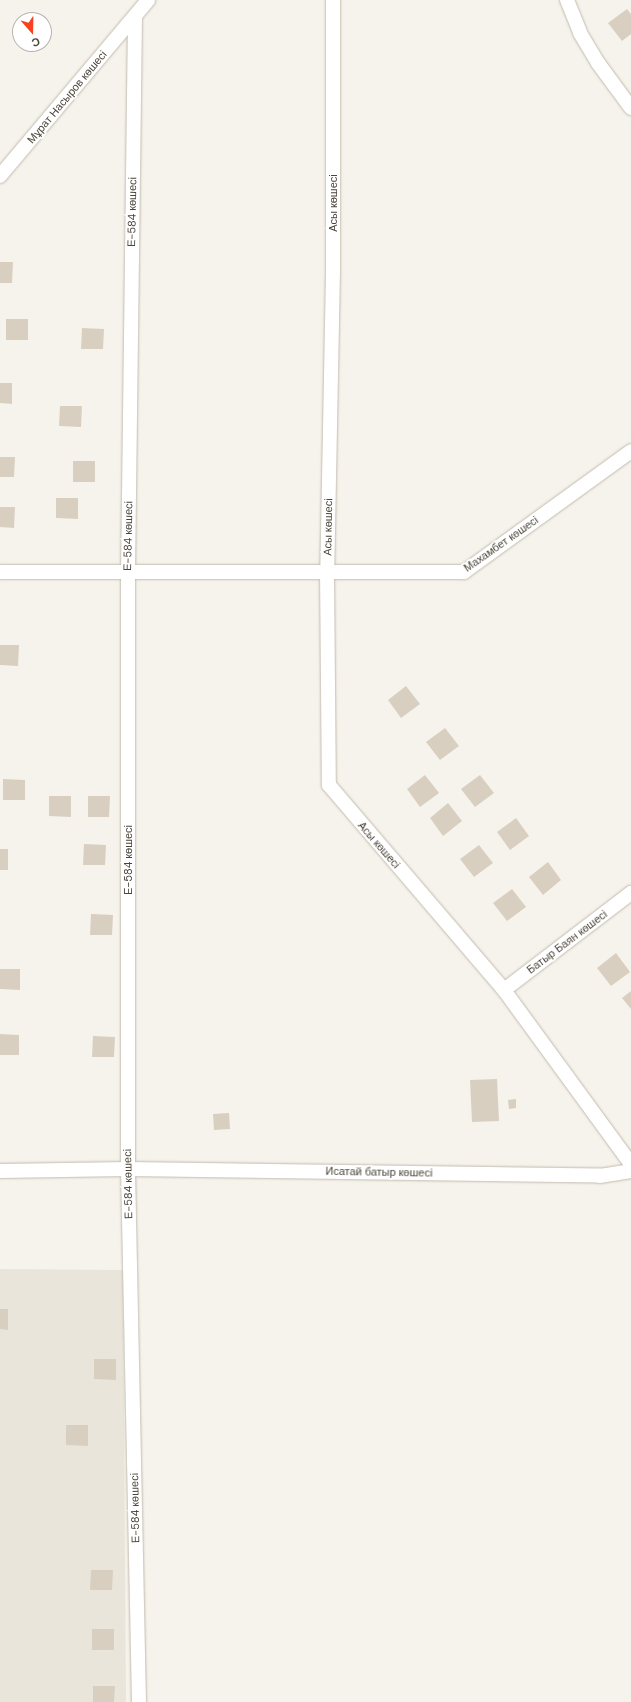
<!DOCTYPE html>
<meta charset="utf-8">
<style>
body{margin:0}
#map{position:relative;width:631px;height:1702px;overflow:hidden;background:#f6f3ec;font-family:"DM Sans",sans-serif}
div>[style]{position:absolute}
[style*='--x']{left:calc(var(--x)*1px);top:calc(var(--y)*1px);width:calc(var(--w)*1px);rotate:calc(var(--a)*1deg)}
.residential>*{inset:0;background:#eae5da}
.building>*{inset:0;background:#d8cfc1}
.roads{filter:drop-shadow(0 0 1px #c2bbae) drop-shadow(0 0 1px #c2bbae)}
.minor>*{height:14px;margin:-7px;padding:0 7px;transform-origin:7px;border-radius:7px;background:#fff}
span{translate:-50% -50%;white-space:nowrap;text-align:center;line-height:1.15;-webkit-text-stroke:3.5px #fff;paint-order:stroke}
.street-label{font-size:11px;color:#4b4439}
.north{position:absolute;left:12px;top:12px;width:40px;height:40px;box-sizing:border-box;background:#fff;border:1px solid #b7b4b0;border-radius:50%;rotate:160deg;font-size:11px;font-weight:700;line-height:16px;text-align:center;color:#4b4439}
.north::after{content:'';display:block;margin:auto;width:14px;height:18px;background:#fc3f1d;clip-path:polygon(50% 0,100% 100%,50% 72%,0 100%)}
</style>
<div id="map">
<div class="residential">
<div style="clip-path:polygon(0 1269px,123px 1270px,126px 1702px,0 1702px)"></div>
</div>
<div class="building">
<div style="clip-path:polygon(627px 9px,631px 14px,631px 34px,622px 41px,608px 23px)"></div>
<div style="clip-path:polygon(0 262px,13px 262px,12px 283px,0 283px)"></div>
<div style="clip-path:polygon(6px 319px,28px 319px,28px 340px,6px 340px)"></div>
<div style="clip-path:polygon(82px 328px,104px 329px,103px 349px,81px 349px)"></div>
<div style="clip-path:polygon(0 383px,12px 383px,12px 404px,0 403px)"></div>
<div style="clip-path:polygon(60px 406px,82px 406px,81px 427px,59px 426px)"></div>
<div style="clip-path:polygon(0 457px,15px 457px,14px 477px,0 477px)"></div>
<div style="clip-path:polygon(73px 461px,95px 461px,95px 482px,73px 482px)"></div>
<div style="clip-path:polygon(56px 498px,78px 498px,78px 519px,56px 518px)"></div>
<div style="clip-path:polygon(0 507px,15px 507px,14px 528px,0 527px)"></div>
<div style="clip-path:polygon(0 645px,19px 645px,18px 666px,0 665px)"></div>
<div style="clip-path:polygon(406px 686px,420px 704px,401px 718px,388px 700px)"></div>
<div style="clip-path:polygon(445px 728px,459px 746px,440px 760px,426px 742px)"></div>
<div style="clip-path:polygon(425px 775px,439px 793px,420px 807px,407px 789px)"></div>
<div style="clip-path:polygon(480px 775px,494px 793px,475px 807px,461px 789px)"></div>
<div style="clip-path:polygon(3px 779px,25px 780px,25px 800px,3px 800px)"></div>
<div style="clip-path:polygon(49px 796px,71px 796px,71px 817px,49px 816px)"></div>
<div style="clip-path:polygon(88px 796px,110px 796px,109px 817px,88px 817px)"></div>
<div style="clip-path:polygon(448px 803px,462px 821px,443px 836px,430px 818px)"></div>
<div style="clip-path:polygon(516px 818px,529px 836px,510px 850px,497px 832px)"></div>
<div style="clip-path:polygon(84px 844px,106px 845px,105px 865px,83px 865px)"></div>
<div style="clip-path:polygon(479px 845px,493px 863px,474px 877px,460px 859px)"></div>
<div style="clip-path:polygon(0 849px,8px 849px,8px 870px,0 870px)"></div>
<div style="clip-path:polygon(548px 862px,561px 880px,543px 895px,529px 877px)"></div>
<div style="clip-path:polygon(512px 889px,526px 907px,507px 921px,493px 903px)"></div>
<div style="clip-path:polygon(91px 914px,113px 915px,112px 935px,90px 935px)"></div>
<div style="clip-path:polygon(616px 953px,630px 972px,611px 986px,597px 968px)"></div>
<div style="clip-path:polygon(0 969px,20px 969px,20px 990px,0 989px)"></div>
<div style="clip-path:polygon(631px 991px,631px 1009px,622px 998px)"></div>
<div style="clip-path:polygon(0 1034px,19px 1035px,19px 1055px,0 1055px)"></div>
<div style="clip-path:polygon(93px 1036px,115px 1037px,114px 1057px,92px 1057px)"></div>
<div style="clip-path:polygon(497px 1079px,499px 1121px,472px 1122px,470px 1080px)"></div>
<div style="clip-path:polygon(516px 1099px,516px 1108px,509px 1109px,508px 1100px)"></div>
<div style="clip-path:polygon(229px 1113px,230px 1129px,214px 1130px,213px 1114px)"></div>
<div style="clip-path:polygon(0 1309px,8px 1309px,8px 1330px,0 1329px)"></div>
<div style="clip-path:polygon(94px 1359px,116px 1359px,116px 1380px,94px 1379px)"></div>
<div style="clip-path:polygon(66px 1425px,88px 1425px,88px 1446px,66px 1445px)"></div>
<div style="clip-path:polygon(91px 1570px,113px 1570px,112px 1590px,90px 1590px)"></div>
<div style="clip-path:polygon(92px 1629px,114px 1629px,114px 1650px,92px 1650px)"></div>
<div style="clip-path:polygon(93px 1686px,115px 1686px,114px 1702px,93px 1702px)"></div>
</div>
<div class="roads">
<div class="minor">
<div style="--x:333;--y:0;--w:271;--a:90"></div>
<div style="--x:333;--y:271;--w:300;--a:91.1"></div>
<div style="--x:327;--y:571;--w:214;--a:89.5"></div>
<div style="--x:329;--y:785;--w:270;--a:49.5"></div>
<div style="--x:504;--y:990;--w:215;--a:53.9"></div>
<div style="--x:567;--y:0;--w:35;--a:68"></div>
<div style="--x:580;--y:33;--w:35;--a:59"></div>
<div style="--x:598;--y:63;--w:56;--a:53.7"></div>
<div style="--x:135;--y:17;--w:557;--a:90.72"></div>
<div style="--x:128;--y:574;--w:595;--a:90"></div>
<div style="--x:128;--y:1169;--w:533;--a:88.82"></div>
<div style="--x:0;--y:176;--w:230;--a:-49.9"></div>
<div style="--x:0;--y:572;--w:464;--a:0"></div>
<div style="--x:464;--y:572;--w:206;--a:-35.9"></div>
<div style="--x:504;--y:990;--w:160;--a:-37.4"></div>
<div style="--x:0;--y:1171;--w:128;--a:-0.9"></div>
<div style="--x:128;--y:1169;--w:472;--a:0.8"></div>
<div style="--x:600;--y:1176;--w:31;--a:-9"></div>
</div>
</div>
<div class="street-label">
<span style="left:67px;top:97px;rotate:-50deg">Мұрат Насыров көшесі</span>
<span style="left:333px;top:203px;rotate:-90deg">Асы көшесі</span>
<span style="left:132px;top:212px;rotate:-89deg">Е-584 көшесі</span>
<span style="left:328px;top:527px;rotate:-89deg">Асы көшесі</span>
<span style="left:128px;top:536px;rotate:-89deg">Е-584 көшесі</span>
<span style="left:501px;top:544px;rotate:-35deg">Махамбет көшесі</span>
<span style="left:379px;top:845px;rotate:49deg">Асы көшесі</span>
<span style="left:128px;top:860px;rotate:-90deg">Е-584 көшесі</span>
<span style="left:567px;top:942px;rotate:-37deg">Батыр Баян көшесі</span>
<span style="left:379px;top:1172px;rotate:1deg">Исатай батыр көшесі</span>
<span style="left:128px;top:1184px;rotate:-91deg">Е-584 көшесі</span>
<span style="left:135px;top:1508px;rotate:-91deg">Е-584 көшесі</span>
</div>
<div class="north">С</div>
</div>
